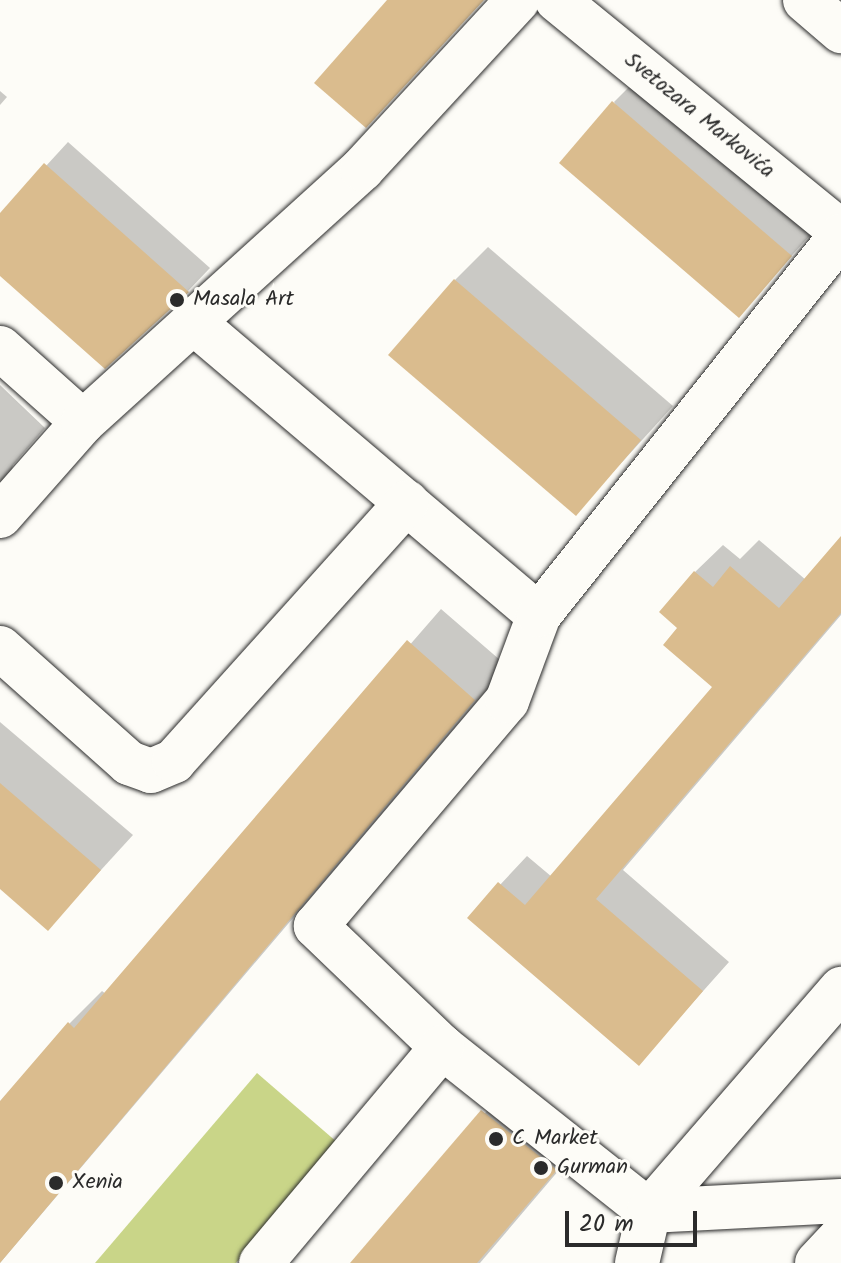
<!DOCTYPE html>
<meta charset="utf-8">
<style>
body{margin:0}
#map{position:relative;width:841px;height:1263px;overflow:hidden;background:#fdfcf7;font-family:Kalam,sans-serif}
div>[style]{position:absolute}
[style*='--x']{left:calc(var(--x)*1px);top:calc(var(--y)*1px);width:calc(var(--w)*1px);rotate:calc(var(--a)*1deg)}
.green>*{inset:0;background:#c9d588}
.shadow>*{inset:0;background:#0003}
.building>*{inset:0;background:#dabc8e}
.roads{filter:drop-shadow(0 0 2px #2b2b2b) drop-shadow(0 0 2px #2b2b2b)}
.street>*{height:44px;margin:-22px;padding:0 22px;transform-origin:22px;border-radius:22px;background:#fdfcf7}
.secondary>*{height:44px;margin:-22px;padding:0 22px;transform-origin:22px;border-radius:22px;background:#fdfcf7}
.dots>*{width:22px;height:22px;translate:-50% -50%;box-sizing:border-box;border:4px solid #fdfcf7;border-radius:50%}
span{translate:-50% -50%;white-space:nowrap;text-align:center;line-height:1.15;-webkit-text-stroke:6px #fdfcf7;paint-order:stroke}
.street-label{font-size:22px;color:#2b2b2b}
.poi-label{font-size:22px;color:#2b2b2b}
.left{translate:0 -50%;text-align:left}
.scale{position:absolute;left:565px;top:1211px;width:132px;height:36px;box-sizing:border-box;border:4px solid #2b2b2b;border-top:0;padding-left:10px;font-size:24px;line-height:28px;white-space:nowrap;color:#2b2b2b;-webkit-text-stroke:6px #fdfcf7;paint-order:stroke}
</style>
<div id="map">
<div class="green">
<div style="clip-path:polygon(257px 1073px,338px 1143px,236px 1263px,95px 1263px)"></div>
</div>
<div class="shadow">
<div style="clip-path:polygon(636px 80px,813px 232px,738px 315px,614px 102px)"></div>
<div style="clip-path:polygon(0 91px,7px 97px,0 105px)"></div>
<div style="clip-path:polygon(68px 142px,210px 268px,188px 291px,0 273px,0 216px)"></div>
<div style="clip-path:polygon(488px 247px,673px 406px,575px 514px,455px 280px)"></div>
<div style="clip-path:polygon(0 385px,45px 428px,13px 465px,0 507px)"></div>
<div style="clip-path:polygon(841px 539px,841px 615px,623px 870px,729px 962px,639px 1063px,470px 917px,527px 856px,552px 877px,715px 686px,680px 628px,695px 572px,723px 545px,740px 559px,759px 540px,806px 580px)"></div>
<div style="clip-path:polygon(441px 609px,507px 666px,0 1263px,0 1105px,69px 1024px,102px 991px,106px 994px)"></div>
<div style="clip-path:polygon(0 722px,133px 835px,48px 928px,0 886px)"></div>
<div style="clip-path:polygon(516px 1078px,588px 1136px,480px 1263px,353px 1263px)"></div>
</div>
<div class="building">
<div style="clip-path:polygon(387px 0,484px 0,366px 128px,314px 83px)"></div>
<div style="clip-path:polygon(612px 101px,792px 256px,739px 318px,559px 163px)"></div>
<div style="clip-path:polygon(44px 163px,189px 292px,105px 369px,0 276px,0 213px)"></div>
<div style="clip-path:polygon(454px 279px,641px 440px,576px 516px,388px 355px)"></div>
<div style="clip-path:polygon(841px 536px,841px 613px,596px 899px,703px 991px,639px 1066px,467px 918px,498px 882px,525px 905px,712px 687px,663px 645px,677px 628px,659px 612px,694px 571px,713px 587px,730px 566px,779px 608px)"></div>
<div style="clip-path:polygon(407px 640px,475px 700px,0 1263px,0 1101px,68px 1022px,74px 1028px)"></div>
<div style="clip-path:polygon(0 783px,101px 870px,48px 931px,0 889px)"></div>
<div style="clip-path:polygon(481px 1110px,557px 1170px,477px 1263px,350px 1263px)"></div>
</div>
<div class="roads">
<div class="street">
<div style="--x:557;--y:0;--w:367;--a:39.2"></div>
<div style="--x:193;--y:322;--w:453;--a:40.3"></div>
<div style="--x:0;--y:348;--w:111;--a:41.7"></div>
<div style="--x:0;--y:516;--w:125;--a:-48.6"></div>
<div style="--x:83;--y:422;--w:377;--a:-42.2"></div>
<div style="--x:362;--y:169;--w:230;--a:-47.3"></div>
<div style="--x:0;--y:648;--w:173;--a:41.7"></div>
<div style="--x:129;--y:763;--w:23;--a:20"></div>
<div style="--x:151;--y:771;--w:25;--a:-23"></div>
<div style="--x:174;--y:761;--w:348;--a:-48"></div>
<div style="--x:649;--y:1211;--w:264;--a:-141.6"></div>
<div style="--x:442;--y:1047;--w:175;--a:-136.2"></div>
<div style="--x:316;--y:926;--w:295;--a:-49.7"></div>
<div style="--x:507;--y:701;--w:92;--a:-69.6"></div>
<div style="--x:539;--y:615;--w:485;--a:-51.5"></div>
<div style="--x:649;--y:1211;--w:192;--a:-3"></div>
<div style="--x:261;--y:1263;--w:282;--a:-50"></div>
<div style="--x:637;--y:1263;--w:53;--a:-77"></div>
<div style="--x:649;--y:1211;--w:294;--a:-49.1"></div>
</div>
<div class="secondary">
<div style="--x:805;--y:0;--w:48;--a:40.7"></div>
<div style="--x:817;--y:1263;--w:35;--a:-47"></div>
</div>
</div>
<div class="dots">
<div style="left:177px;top:300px;background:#2b2b2b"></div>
<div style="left:496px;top:1139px;background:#2b2b2b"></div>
<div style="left:541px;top:1168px;background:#2b2b2b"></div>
<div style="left:56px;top:1183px;background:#2b2b2b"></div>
</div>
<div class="street-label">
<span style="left:699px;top:116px;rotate:39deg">Svetozara Markovića</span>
</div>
<div class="poi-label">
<span class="left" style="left:193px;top:300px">Masala Art</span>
<span class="left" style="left:512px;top:1139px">C Market</span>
<span class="left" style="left:557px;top:1168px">Gurman</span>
<span class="left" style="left:72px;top:1183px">Xenia</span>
</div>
<div class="scale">20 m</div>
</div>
